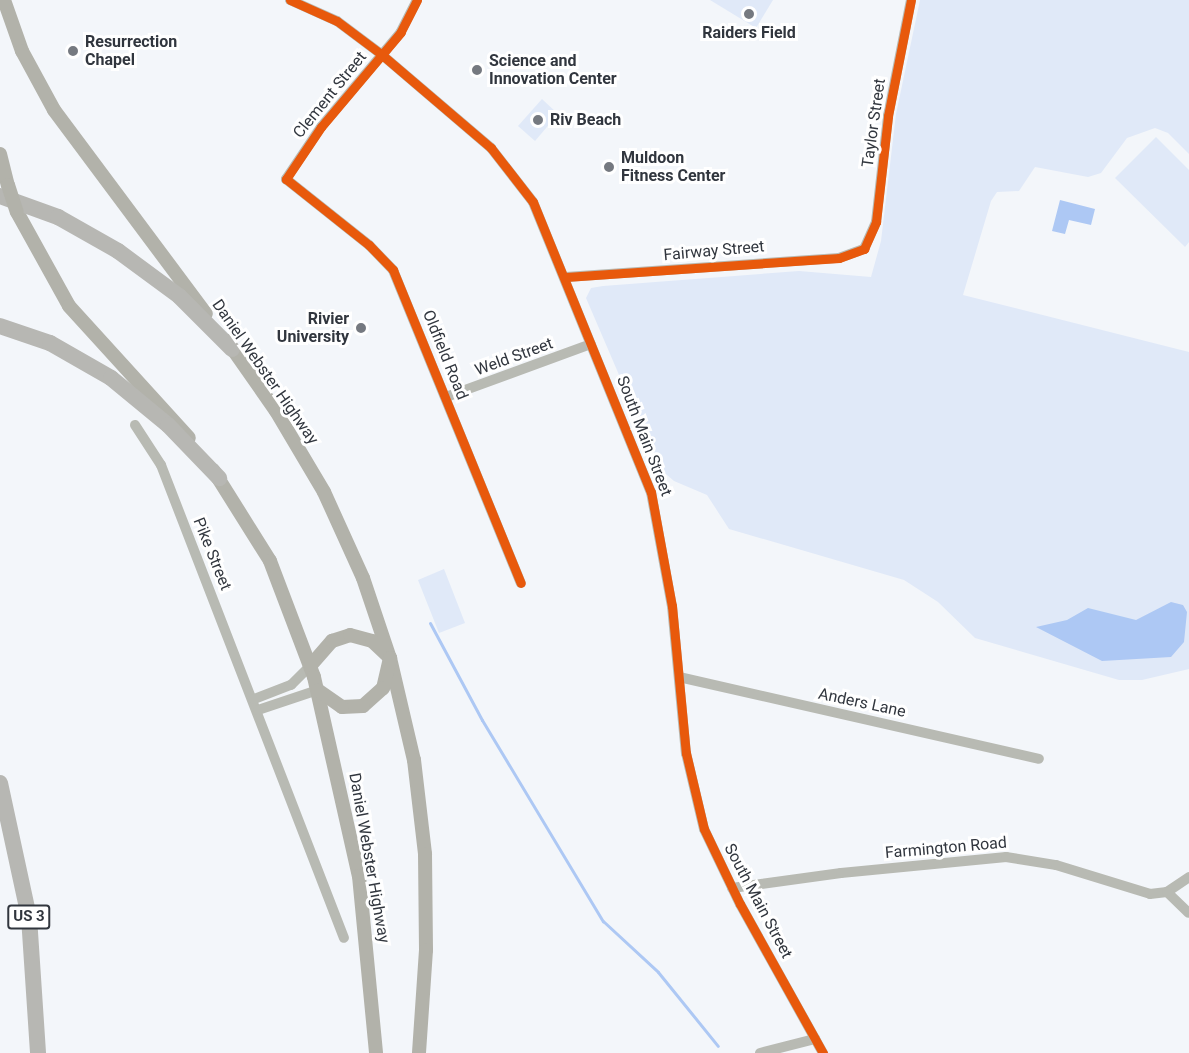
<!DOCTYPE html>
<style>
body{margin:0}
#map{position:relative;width:1189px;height:1053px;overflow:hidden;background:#f3f6fa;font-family:Roboto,sans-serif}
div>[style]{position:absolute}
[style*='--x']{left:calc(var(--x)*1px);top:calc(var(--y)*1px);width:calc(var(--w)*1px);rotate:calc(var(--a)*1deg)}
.green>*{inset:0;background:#e0e9f8}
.water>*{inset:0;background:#adc8f4}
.stream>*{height:3px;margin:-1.5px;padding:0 1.5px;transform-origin:1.5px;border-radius:1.5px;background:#adc8f4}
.minor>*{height:10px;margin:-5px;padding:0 5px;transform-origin:5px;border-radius:5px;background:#b8bab3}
.major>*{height:14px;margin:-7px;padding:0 7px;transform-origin:7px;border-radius:7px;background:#b2b2aa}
.highway>*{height:16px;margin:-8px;padding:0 8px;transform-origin:8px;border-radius:8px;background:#b7b7b3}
.major-bridge>*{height:14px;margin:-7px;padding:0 7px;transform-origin:7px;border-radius:7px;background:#b2b2aa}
.cycleway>*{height:9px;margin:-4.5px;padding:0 4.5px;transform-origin:4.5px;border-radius:4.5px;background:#e8590c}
.dots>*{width:16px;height:16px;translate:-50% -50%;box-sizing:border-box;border:3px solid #fff;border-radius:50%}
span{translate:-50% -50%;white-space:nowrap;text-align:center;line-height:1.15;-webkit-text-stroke:6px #fff;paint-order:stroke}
.shield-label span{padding:2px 4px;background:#fff;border:2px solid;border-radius:4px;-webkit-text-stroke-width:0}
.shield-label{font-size:15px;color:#31363e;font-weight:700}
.poi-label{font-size:16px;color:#31363e;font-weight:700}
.left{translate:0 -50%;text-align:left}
.right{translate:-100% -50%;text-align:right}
.street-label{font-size:16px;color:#31363e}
</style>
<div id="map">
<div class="green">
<div style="clip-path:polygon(710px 0,773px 0,756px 28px)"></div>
<div style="clip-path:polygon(920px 0,1189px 0,1189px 154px,1168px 133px,1155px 128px,1127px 138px,1101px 173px,1088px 177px,1035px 167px,1019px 191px,997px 192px,991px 201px,963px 295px,1189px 352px,1189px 669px,1142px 680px,1119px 680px,975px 638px,938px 602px,904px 580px,729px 529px,707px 495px,674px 481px,659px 468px,586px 298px,591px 288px,603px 286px,799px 271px,871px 277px,881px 241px,896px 114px)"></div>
<div style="clip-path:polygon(542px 99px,558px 114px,535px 141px,518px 126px)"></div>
<div style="clip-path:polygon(1156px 137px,1189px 170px,1189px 242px,1185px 247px,1115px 178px)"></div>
<div style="clip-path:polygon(444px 569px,465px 623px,439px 633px,418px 580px)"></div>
</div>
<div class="water">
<div style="clip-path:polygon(1060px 200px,1095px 209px,1091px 225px,1069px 220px,1065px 234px,1052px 231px)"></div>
<div style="clip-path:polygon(1171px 602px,1183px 605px,1187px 612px,1184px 642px,1171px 657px,1102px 661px,1036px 627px,1067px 620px,1088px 608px,1136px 620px)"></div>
</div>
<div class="stream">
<div style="--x:430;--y:623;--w:110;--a:61.8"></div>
<div style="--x:482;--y:720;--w:235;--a:59"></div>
<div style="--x:603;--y:921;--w:75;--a:42.8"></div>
<div style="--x:658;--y:972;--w:95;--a:51"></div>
</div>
<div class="minor">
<div style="--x:290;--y:0;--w:51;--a:24.1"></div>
<div style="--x:337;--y:21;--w:55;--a:36.9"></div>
<div style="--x:381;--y:54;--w:145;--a:40.5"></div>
<div style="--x:491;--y:148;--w:68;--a:52.1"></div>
<div style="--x:533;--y:202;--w:313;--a:67.9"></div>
<div style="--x:651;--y:492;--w:116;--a:79.6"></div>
<div style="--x:672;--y:606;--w:148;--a:84.6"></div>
<div style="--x:686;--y:753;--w:78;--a:76.7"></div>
<div style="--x:704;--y:829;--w:83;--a:64.4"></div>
<div style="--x:740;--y:904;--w:171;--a:60.9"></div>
<div style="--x:417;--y:0;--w:36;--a:117"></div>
<div style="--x:401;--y:32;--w:124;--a:130.1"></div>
<div style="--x:321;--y:127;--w:63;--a:123.9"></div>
<div style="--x:286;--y:179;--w:106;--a:38.5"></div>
<div style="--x:369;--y:245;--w:35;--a:46"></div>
<div style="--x:393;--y:270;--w:338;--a:67.8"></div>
<div style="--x:566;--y:277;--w:274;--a:-4"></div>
<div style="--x:839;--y:258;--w:27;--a:-20"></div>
<div style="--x:864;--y:249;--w:30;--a:-66"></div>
<div style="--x:876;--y:222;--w:107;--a:-83.5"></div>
<div style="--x:888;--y:116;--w:118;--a:-78.8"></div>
<div style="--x:446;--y:397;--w:154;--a:-20.1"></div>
<div style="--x:135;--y:425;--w:48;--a:57"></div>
<div style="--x:161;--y:465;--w:507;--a:68.85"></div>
<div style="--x:679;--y:677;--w:369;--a:12.8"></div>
<div style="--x:254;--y:699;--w:40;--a:-21"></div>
<div style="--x:291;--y:685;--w:28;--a:-45"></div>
<div style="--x:258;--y:710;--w:63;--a:-18.4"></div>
<div style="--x:732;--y:888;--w:110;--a:-7.8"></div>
<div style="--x:841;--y:873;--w:166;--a:-5.5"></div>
<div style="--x:1006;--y:857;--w:51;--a:9.1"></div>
<div style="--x:1056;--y:865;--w:98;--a:17.1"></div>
<div style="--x:1150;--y:894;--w:17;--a:-7"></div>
<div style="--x:1167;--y:892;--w:27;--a:-34"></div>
<div style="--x:1167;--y:892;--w:30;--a:44"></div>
<div style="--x:760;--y:1053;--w:57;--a:-14.3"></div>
</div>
<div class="major">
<div style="--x:4;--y:0;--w:54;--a:70.6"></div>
<div style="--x:22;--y:51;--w:67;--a:61.5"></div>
<div style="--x:54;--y:110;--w:254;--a:53.3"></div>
<div style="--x:0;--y:154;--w:32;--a:76"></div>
<div style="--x:17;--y:212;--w:107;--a:61"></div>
<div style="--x:69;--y:306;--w:178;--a:47.7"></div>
<div style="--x:227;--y:341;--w:85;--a:55"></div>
<div style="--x:276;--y:411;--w:94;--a:59.3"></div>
<div style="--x:324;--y:492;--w:94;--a:65.6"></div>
<div style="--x:363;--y:578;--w:84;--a:71.4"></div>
<div style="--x:390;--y:658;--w:105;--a:76.8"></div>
<div style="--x:414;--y:760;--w:95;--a:83.3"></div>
<div style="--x:425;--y:854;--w:96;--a:89.4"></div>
<div style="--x:426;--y:950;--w:103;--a:93.9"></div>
<div style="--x:213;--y:470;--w:107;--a:57.9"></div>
<div style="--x:270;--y:561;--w:124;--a:69.2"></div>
<div style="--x:314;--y:677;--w:204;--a:77.3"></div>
<div style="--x:359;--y:876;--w:178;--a:84.5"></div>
<div style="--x:311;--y:665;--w:32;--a:-49"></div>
<div style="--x:332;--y:641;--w:19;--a:-18"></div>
<div style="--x:350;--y:635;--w:23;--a:15"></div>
<div style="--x:372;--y:641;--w:25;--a:43"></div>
<div style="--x:390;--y:658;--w:31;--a:103"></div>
<div style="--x:383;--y:688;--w:27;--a:138"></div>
<div style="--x:363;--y:706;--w:21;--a:177"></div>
<div style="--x:342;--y:707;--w:29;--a:-145"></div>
</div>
<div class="highway">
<div style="--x:0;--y:196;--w:62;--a:19.9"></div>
<div style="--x:58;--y:217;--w:69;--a:29.5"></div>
<div style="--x:118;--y:251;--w:76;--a:36.4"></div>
<div style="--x:179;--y:296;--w:75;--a:45"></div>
<div style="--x:0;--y:326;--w:53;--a:18.8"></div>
<div style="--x:50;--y:343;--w:70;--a:29.8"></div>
<div style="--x:111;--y:378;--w:74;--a:39.5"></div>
<div style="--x:168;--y:425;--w:74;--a:46.1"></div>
<div style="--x:0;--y:783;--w:137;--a:77.8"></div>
<div style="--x:29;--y:917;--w:136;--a:86.2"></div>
</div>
<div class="major-bridge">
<div style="--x:8;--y:185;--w:28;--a:72"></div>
</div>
<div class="cycleway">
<div style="--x:290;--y:0;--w:51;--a:24.1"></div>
<div style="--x:337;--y:21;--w:55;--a:36.9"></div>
<div style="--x:381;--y:54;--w:145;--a:40.5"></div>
<div style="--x:491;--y:148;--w:68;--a:52.1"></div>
<div style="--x:533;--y:202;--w:313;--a:67.9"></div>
<div style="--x:651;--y:492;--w:116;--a:79.6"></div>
<div style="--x:672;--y:606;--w:148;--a:84.6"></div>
<div style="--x:686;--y:753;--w:78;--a:76.7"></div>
<div style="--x:704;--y:829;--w:83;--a:64.4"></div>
<div style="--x:740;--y:904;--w:171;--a:60.9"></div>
<div style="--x:417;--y:0;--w:36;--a:117"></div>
<div style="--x:401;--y:32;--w:124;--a:130.1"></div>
<div style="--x:321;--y:127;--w:63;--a:123.9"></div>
<div style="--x:286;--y:179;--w:106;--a:38.5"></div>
<div style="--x:369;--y:245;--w:35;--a:46"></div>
<div style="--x:393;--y:270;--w:338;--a:67.8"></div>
<div style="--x:566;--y:277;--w:274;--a:-4"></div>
<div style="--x:839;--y:258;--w:27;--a:-20"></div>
<div style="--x:864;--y:249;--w:30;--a:-66"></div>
<div style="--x:876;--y:222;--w:107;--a:-83.5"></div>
<div style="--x:888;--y:116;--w:118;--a:-78.8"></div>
</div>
<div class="dots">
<div style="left:749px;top:14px;background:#757980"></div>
<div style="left:73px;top:51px;background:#757980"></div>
<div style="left:477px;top:70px;background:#757980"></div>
<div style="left:538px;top:120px;background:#757980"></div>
<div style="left:609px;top:167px;background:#757980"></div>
<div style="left:361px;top:328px;background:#757980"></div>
</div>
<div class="shield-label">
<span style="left:29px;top:917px">US 3</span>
</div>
<div class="poi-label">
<span style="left:749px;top:33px">Raiders Field</span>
<span class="left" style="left:85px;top:51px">Resurrection<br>Chapel</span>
<span class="left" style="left:489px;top:70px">Science and<br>Innovation Center</span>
<span class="left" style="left:550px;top:120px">Riv Beach</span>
<span class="left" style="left:621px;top:167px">Muldoon<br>Fitness Center</span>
<span class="right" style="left:349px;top:328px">Rivier<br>University</span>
</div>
<div class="street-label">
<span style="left:330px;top:95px;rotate:-51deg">Clement Street</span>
<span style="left:874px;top:123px;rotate:-82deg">Taylor Street</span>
<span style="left:714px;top:251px;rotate:-5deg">Fairway Street</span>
<span style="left:445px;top:355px;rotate:68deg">Oldfield Road</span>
<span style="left:514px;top:357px;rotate:-20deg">Weld Street</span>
<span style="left:265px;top:372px;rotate:55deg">Daniel Webster Highway</span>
<span style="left:644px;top:436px;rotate:69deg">South Main Street</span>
<span style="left:212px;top:554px;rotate:68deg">Pike Street</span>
<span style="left:862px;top:703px;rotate:12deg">Anders Lane</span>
<span style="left:946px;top:848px;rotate:-5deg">Farmington Road</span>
<span style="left:369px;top:858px;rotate:80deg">Daniel Webster Highway</span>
<span style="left:758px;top:901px;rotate:62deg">South Main Street</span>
</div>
</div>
